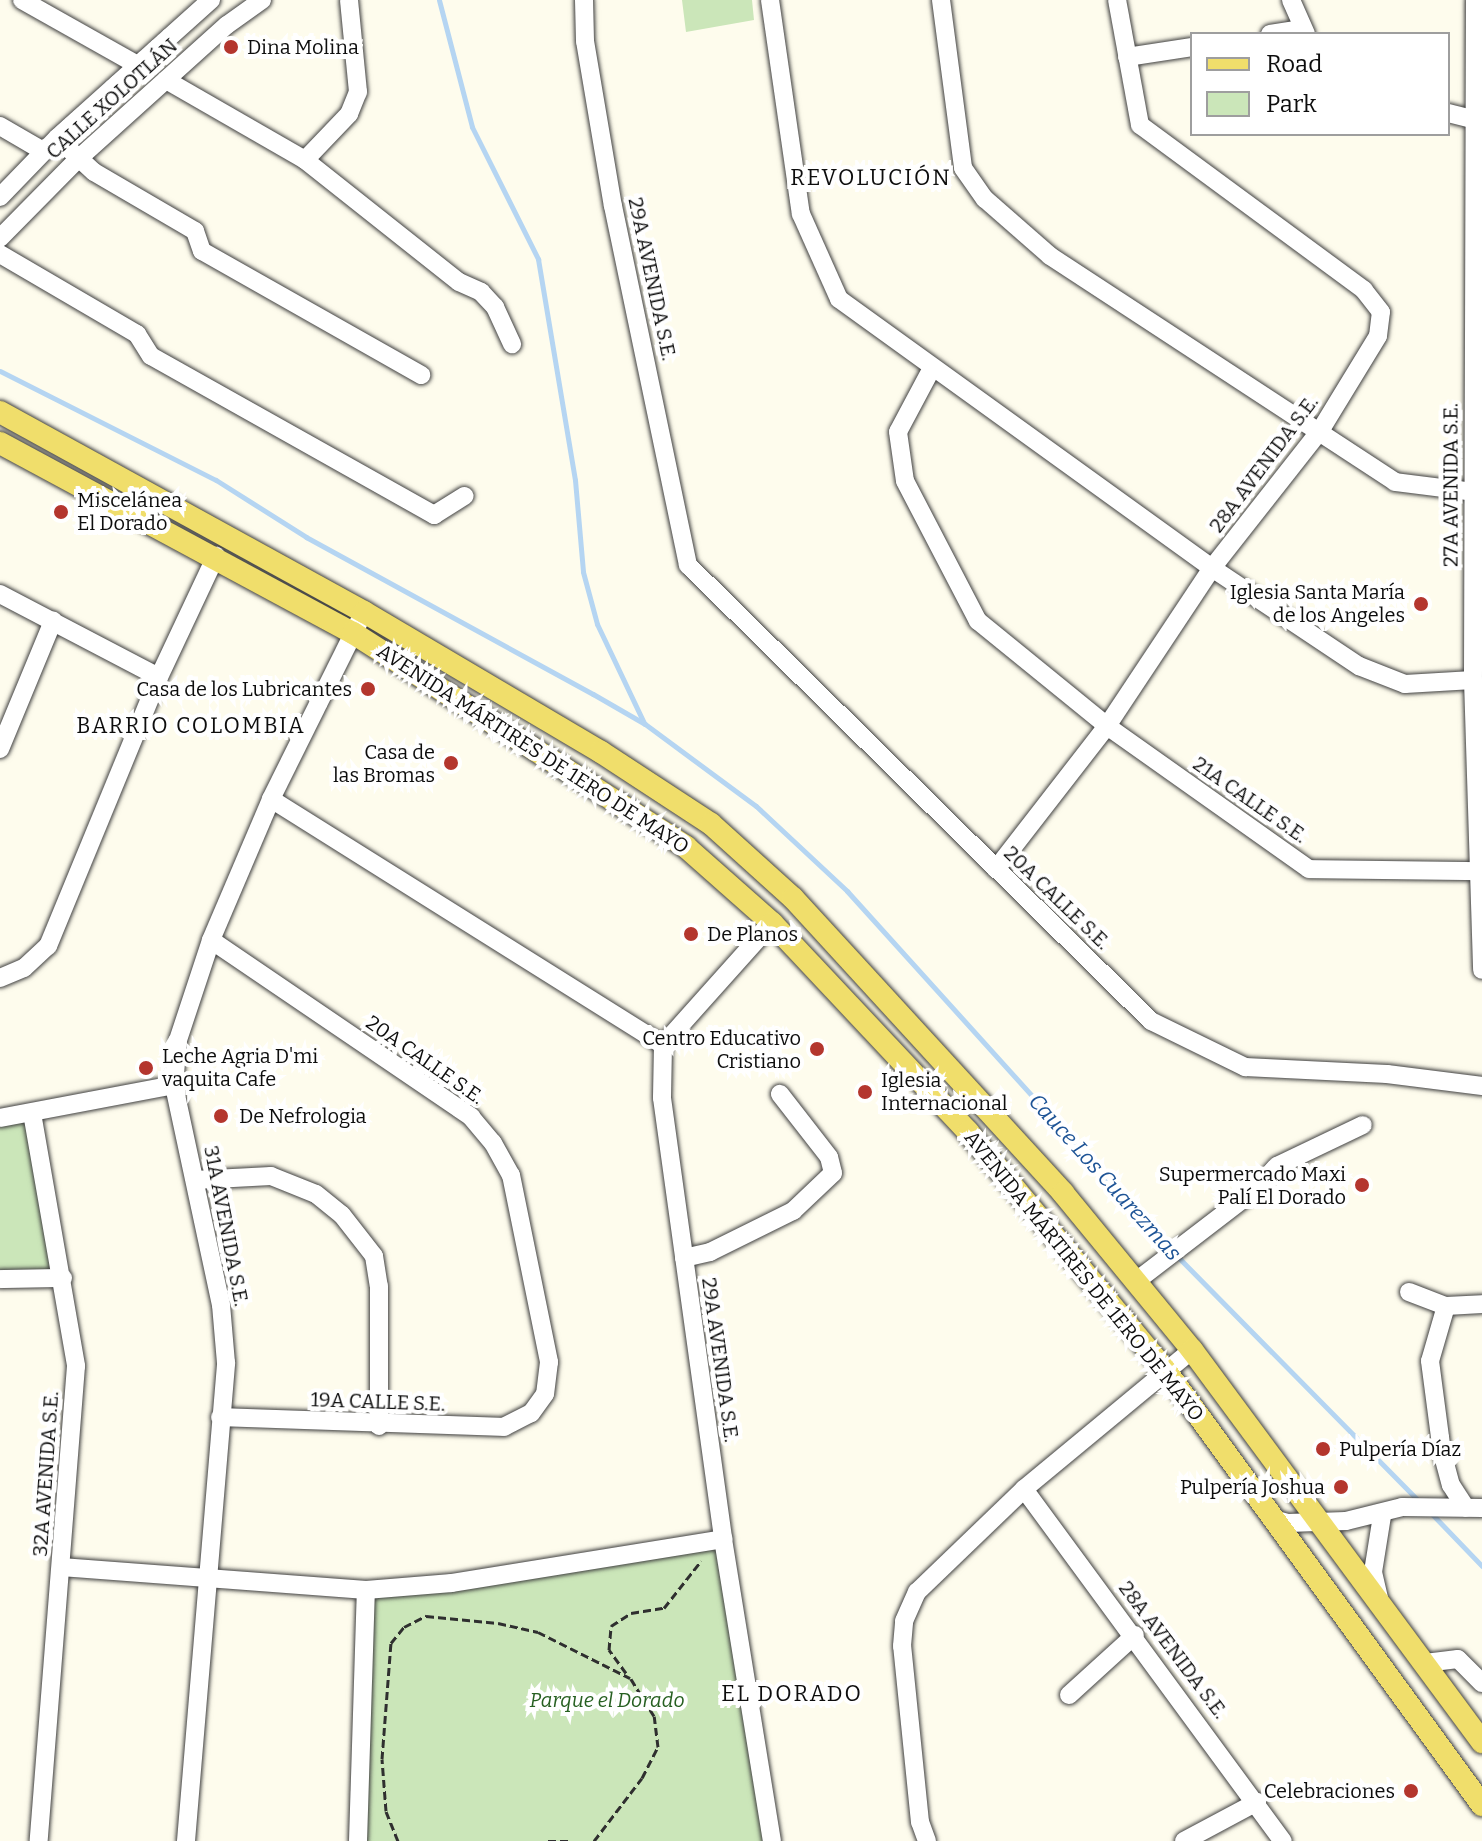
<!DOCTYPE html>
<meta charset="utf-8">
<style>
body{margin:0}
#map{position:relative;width:1482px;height:1841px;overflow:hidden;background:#fefced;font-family:Bitter,serif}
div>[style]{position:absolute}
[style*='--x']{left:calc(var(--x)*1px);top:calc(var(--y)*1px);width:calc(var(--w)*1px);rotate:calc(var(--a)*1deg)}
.green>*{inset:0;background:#cbe6b9}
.stream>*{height:5px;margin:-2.5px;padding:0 2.5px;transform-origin:2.5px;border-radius:2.5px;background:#b5d5f2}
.path>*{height:3px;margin-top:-1.5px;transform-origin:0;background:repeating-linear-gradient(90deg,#2f2f2f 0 8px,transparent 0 12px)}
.roads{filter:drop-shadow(0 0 2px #404040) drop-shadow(0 0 2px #404040)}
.minor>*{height:18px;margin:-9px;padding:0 9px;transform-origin:9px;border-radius:9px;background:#fff}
.major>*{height:22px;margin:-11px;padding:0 11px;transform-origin:11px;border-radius:11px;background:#f0de6b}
.dots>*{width:22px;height:22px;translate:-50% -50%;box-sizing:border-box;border:4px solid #fff;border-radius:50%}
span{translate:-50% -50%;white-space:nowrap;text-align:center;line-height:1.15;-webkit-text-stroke:8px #fff;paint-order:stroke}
.poi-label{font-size:20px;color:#0d0d0d}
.left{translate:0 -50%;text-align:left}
.right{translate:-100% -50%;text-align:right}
.street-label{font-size:20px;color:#0d0d0d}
.park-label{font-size:20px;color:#276021;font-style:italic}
.neighbourhood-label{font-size:22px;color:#0d0d0d;letter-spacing:2px}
.water-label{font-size:22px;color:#1e5496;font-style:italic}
.legend{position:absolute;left:1190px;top:32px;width:260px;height:104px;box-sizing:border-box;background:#fff;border:2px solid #9e9e9e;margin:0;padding:10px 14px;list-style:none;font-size:24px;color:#0d0d0d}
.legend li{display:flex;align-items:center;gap:16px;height:40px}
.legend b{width:40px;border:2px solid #9e9e9e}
</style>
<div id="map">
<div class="green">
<div style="clip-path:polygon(682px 0,752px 0,754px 20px,686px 32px)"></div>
<div style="clip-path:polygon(32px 1113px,63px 1278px,0 1279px,0 1118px)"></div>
<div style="clip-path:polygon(723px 1539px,772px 1841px,358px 1841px,366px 1590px)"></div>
</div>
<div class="stream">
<div style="--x:439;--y:0;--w:131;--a:75.4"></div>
<div style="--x:472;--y:127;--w:148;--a:63.4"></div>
<div style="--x:538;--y:259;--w:224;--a:80.5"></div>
<div style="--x:575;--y:480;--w:92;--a:85"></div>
<div style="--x:583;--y:572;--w:54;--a:74.9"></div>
<div style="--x:597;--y:624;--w:110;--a:64.6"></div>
<div style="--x:0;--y:371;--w:242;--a:26.8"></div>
<div style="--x:216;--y:480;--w:107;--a:32.3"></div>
<div style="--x:306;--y:537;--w:327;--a:28.7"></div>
<div style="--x:593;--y:694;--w:60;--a:30"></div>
<div style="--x:645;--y:724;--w:138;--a:36.5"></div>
<div style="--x:756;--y:806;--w:125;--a:43"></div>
<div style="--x:847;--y:891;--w:482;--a:47.9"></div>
<div style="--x:1177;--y:1256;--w:346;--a:45.4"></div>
<div style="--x:1430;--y:1512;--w:75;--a:46.1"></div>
</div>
<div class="path">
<div style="--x:626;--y:1673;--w:29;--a:-126"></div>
<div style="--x:609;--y:1650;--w:24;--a:-85"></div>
<div style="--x:611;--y:1626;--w:24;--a:-33"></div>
<div style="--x:631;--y:1613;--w:33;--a:-9"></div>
<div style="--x:664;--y:1608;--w:60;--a:-51.8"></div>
<div style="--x:398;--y:1841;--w:32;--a:-112"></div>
<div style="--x:386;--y:1811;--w:52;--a:-94.4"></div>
<div style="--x:382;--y:1759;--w:116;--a:-85.6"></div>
<div style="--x:391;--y:1643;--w:21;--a:-51"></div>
<div style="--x:404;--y:1627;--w:25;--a:-27"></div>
<div style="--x:426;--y:1616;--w:72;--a:5.6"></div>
<div style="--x:498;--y:1623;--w:41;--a:12.7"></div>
<div style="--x:538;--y:1632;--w:103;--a:26.6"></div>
<div style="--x:548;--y:1841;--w:23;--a:0"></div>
<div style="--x:594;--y:1841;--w:79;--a:-52.7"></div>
<div style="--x:642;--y:1778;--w:35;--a:-63"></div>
<div style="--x:658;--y:1747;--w:31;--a:-97"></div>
<div style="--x:654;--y:1716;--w:44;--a:-121.9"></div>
</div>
<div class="roads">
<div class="minor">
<div style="--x:22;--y:0;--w:137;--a:29.4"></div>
<div style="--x:584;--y:0;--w:41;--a:88.6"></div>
<div style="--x:585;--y:41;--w:167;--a:80.4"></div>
<div style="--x:613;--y:206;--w:367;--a:78.2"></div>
<div style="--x:688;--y:565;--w:650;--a:44.56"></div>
<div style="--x:1151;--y:1021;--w:105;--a:26.1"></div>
<div style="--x:1245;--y:1067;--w:142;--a:2.8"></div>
<div style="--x:1387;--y:1074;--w:96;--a:7.2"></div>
<div style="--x:770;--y:0;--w:216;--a:81.8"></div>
<div style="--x:801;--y:214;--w:93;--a:65.9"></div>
<div style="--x:839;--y:299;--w:460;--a:35.8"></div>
<div style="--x:1212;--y:568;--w:177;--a:33.7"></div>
<div style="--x:1359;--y:666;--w:49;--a:21.4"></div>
<div style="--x:1405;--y:684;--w:68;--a:-3.4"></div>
<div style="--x:941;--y:0;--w:169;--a:82.5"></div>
<div style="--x:963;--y:168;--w:38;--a:55"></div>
<div style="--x:985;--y:199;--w:86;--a:41.2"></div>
<div style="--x:1050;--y:256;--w:412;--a:33.2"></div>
<div style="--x:1395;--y:482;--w:88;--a:7.2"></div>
<div style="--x:1291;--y:0;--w:37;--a:66"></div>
<div style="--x:1475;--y:0;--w:680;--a:90.17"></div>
<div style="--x:1473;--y:680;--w:290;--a:88.2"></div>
<div style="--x:1270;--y:34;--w:31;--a:-9"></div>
<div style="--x:1127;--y:57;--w:66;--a:-8.7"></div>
<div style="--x:166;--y:80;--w:160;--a:29.9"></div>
<div style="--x:305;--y:160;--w:196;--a:38.4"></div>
<div style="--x:459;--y:282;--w:24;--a:24"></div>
<div style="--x:481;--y:292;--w:21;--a:47"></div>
<div style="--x:495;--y:307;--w:41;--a:65.3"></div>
<div style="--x:1448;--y:113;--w:29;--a:14"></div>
<div style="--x:0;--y:126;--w:50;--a:30.2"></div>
<div style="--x:57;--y:138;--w:50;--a:42.6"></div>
<div style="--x:94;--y:172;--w:117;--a:30.3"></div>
<div style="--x:195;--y:231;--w:21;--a:71"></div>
<div style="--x:202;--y:251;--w:252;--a:29.5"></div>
<div style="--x:305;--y:160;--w:64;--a:-46.3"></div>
<div style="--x:349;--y:114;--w:24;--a:-68"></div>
<div style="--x:358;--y:92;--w:92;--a:-95.6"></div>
<div style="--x:0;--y:197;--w:82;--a:-46"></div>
<div style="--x:57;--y:138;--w:207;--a:-41.9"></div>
<div style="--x:0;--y:238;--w:111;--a:-45.4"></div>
<div style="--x:78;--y:159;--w:200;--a:-42"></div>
<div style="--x:227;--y:25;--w:43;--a:-35.5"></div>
<div style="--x:0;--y:254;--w:159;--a:30.3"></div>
<div style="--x:137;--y:334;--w:26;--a:58"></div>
<div style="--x:151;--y:356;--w:325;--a:29.3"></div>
<div style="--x:434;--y:515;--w:36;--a:-32"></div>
<div style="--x:932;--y:368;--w:72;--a:118"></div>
<div style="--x:898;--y:432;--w:49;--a:81.9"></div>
<div style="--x:905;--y:481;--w:158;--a:62.5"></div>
<div style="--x:978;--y:621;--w:166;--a:39.1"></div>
<div style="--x:1107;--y:726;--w:247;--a:35.3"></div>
<div style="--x:1309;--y:869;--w:167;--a:0.7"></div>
<div style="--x:0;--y:594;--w:179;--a:27.6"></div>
<div style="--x:0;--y:749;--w:139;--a:-67.5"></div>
<div style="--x:271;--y:799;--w:463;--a:32.1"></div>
<div style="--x:996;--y:869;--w:181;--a:-52.2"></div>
<div style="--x:1107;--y:726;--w:190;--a:-56.4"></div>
<div style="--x:1212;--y:568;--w:174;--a:-51.8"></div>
<div style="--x:1320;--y:431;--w:111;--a:-58.6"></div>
<div style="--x:1378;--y:336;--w:24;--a:-83"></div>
<div style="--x:1381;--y:312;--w:28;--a:-128"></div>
<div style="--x:1364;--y:290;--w:278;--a:-143.6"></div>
<div style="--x:1140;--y:125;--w:127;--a:-100.4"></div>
<div style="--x:772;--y:923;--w:164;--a:131.8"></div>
<div style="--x:663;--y:1045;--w:53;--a:91.1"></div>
<div style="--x:662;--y:1098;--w:445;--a:82.1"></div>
<div style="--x:723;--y:1539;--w:306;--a:80.8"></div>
<div style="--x:211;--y:940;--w:315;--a:34.2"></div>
<div style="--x:471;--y:1117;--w:34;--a:50"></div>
<div style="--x:493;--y:1143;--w:37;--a:61"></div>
<div style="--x:511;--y:1175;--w:191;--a:78.5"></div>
<div style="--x:549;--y:1362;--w:32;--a:97"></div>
<div style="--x:545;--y:1394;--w:24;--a:126"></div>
<div style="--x:531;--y:1413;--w:30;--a:153"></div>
<div style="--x:504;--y:1427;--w:284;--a:-178"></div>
<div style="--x:0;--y:978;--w:26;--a:-23"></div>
<div style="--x:24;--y:968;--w:33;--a:-43"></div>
<div style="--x:48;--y:946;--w:291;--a:-67.6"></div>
<div style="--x:159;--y:677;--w:134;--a:-64.8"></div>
<div style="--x:32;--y:1113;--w:257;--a:80.1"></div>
<div style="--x:76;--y:1366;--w:476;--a:94.5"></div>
<div style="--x:0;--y:1118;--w:177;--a:-10.7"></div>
<div style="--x:195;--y:1180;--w:76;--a:-3"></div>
<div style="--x:271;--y:1176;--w:48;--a:21.8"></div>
<div style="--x:316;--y:1194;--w:33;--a:39"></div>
<div style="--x:342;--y:1215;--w:52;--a:52"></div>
<div style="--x:374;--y:1256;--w:30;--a:81"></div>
<div style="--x:379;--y:1286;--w:140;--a:90"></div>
<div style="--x:684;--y:1258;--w:27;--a:-13"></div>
<div style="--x:710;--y:1252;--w:93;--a:-26.3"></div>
<div style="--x:793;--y:1211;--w:55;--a:-43.5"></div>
<div style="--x:833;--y:1173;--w:16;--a:-104"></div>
<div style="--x:829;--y:1157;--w:80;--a:-127.9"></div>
<div style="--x:0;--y:1279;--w:63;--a:-0.9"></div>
<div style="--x:1135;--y:1282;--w:151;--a:-37.5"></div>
<div style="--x:1255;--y:1190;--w:33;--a:-47"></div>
<div style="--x:1277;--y:1166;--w:95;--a:-25.5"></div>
<div style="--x:1409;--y:1292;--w:40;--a:21"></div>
<div style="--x:1446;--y:1306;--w:36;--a:-3"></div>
<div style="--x:1446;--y:1306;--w:57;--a:106.2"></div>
<div style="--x:1430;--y:1361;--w:92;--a:82.5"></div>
<div style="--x:1442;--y:1452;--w:34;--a:75"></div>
<div style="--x:1451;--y:1485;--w:27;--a:57"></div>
<div style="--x:1024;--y:1489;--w:437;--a:53.7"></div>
<div style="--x:1273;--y:1519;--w:16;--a:15"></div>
<div style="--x:1288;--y:1523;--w:58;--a:-2"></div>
<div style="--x:1346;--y:1521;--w:58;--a:-14"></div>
<div style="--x:1402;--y:1507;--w:80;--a:0.7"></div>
<div style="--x:61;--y:1567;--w:306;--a:4.3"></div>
<div style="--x:366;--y:1590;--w:86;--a:-4.7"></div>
<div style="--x:452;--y:1583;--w:275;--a:-9.2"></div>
<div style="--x:1379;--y:1598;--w:27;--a:-103"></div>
<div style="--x:1373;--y:1572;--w:57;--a:-80.9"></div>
<div style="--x:1425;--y:1663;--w:33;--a:-7"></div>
<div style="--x:1458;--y:1659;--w:34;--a:45"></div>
<div style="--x:1069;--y:1695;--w:89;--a:-42.3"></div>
<div style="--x:186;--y:1841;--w:480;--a:-85.2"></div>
<div style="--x:226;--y:1363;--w:58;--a:-94.9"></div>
<div style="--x:221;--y:1305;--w:225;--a:-102.1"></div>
<div style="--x:174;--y:1085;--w:45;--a:-84.9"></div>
<div style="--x:178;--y:1040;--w:105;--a:-71.7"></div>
<div style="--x:211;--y:940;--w:153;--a:-66.9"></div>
<div style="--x:271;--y:799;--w:209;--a:-63.6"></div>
<div style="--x:358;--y:1841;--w:251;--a:-88.2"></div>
<div style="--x:927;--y:1841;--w:20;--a:-110"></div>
<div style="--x:920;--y:1822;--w:177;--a:-95.8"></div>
<div style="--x:902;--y:1646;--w:25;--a:-85"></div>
<div style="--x:904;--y:1621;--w:32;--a:-66"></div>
<div style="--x:917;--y:1592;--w:149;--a:-43.9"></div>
<div style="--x:1024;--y:1489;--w:218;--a:-39.6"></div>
<div style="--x:1184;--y:1841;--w:83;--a:-28.1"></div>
</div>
<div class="major">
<div style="--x:0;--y:412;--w:415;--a:28.8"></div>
<div style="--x:364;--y:612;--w:275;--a:30.6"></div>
<div style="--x:601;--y:752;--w:131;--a:33.2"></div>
<div style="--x:711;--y:824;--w:110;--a:42.1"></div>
<div style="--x:793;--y:898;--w:400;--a:47.5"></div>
<div style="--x:1063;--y:1193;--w:203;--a:50.6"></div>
<div style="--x:1192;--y:1350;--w:488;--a:53.5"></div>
<div style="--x:0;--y:443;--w:401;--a:28.3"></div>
<div style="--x:353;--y:633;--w:396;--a:32.7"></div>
<div style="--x:686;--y:847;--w:115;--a:41.5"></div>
<div style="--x:772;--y:923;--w:287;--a:46.8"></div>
<div style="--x:968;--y:1132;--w:310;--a:50.4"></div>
<div style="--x:1166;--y:1371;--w:537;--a:53.94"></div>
</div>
</div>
<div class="dots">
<div style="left:231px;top:47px;background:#b4362e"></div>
<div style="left:61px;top:512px;background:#b4362e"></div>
<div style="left:1421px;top:604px;background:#b4362e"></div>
<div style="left:368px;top:689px;background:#b4362e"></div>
<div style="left:451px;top:763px;background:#b4362e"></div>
<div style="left:691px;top:934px;background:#b4362e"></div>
<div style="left:817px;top:1049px;background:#b4362e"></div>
<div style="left:146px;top:1068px;background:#b4362e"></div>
<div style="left:865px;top:1092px;background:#b4362e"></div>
<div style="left:221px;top:1116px;background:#b4362e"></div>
<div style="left:1362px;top:1185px;background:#b4362e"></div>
<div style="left:1323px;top:1449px;background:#b4362e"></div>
<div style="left:1341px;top:1487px;background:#b4362e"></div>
<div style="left:1411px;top:1791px;background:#b4362e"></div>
</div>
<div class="poi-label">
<span class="left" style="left:247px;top:47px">Dina Molina</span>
<span class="left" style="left:77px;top:512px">Miscelánea<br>El Dorado</span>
<span class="right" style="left:1405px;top:604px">Iglesia Santa María<br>de los Angeles</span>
<span class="right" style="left:352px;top:689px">Casa de los Lubricantes</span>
<span class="right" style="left:435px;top:764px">Casa de<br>las Bromas</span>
<span class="left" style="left:707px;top:934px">De Planos</span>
<span class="right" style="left:801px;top:1050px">Centro Educativo<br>Cristiano</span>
<span class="left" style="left:162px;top:1068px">Leche Agria D'mi<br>vaquita Cafe</span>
<span class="left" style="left:881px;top:1092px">Iglesia<br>Internacional</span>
<span class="left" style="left:239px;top:1116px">De Nefrologia</span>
<span class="right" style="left:1346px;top:1186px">Supermercado Maxi<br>Palí El Dorado</span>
<span class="left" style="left:1339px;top:1449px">Pulpería Díaz</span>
<span class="right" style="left:1325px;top:1487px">Pulpería Joshua</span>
<span class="right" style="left:1395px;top:1791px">Celebraciones</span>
</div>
<div class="street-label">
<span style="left:112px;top:99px;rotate:-42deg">CALLE XOLOTLÁN</span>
<span style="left:652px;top:279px;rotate:78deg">29A AVENIDA S.E.</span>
<span style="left:1264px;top:464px;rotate:-53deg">28A AVENIDA S.E.</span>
<span style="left:1451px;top:485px;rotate:-90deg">27A AVENIDA S.E.</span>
<span style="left:533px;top:749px;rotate:33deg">AVENIDA MÁRTIRES DE 1ERO DE MAYO</span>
<span style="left:1250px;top:800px;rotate:35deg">21A CALLE S.E.</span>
<span style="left:1057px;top:898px;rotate:44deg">20A CALLE S.E.</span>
<span style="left:425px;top:1060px;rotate:35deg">20A CALLE S.E.</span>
<span style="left:226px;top:1226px;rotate:79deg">31A AVENIDA S.E.</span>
<span style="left:1084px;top:1276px;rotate:51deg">AVENIDA MÁRTIRES DE 1ERO DE MAYO</span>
<span style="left:720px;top:1360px;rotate:82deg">29A AVENIDA S.E.</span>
<span style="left:378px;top:1402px;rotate:2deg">19A CALLE S.E.</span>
<span style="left:46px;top:1474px;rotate:-86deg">32A AVENIDA S.E.</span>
<span style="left:1173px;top:1650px;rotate:53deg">28A AVENIDA S.E.</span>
</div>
<div class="park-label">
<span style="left:607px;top:1700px">Parque el Dorado</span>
</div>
<div class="neighbourhood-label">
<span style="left:871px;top:178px">REVOLUCIÓN</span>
<span style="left:191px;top:726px">BARRIO COLOMBIA</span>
<span style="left:792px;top:1694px">EL DORADO</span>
</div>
<div class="water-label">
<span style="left:1105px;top:1177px;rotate:48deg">Cauce Los Cuarezmas</span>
</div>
<ul class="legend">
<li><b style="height:10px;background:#f0de6b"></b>Road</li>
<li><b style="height:22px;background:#cbe6b9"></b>Park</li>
</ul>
</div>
